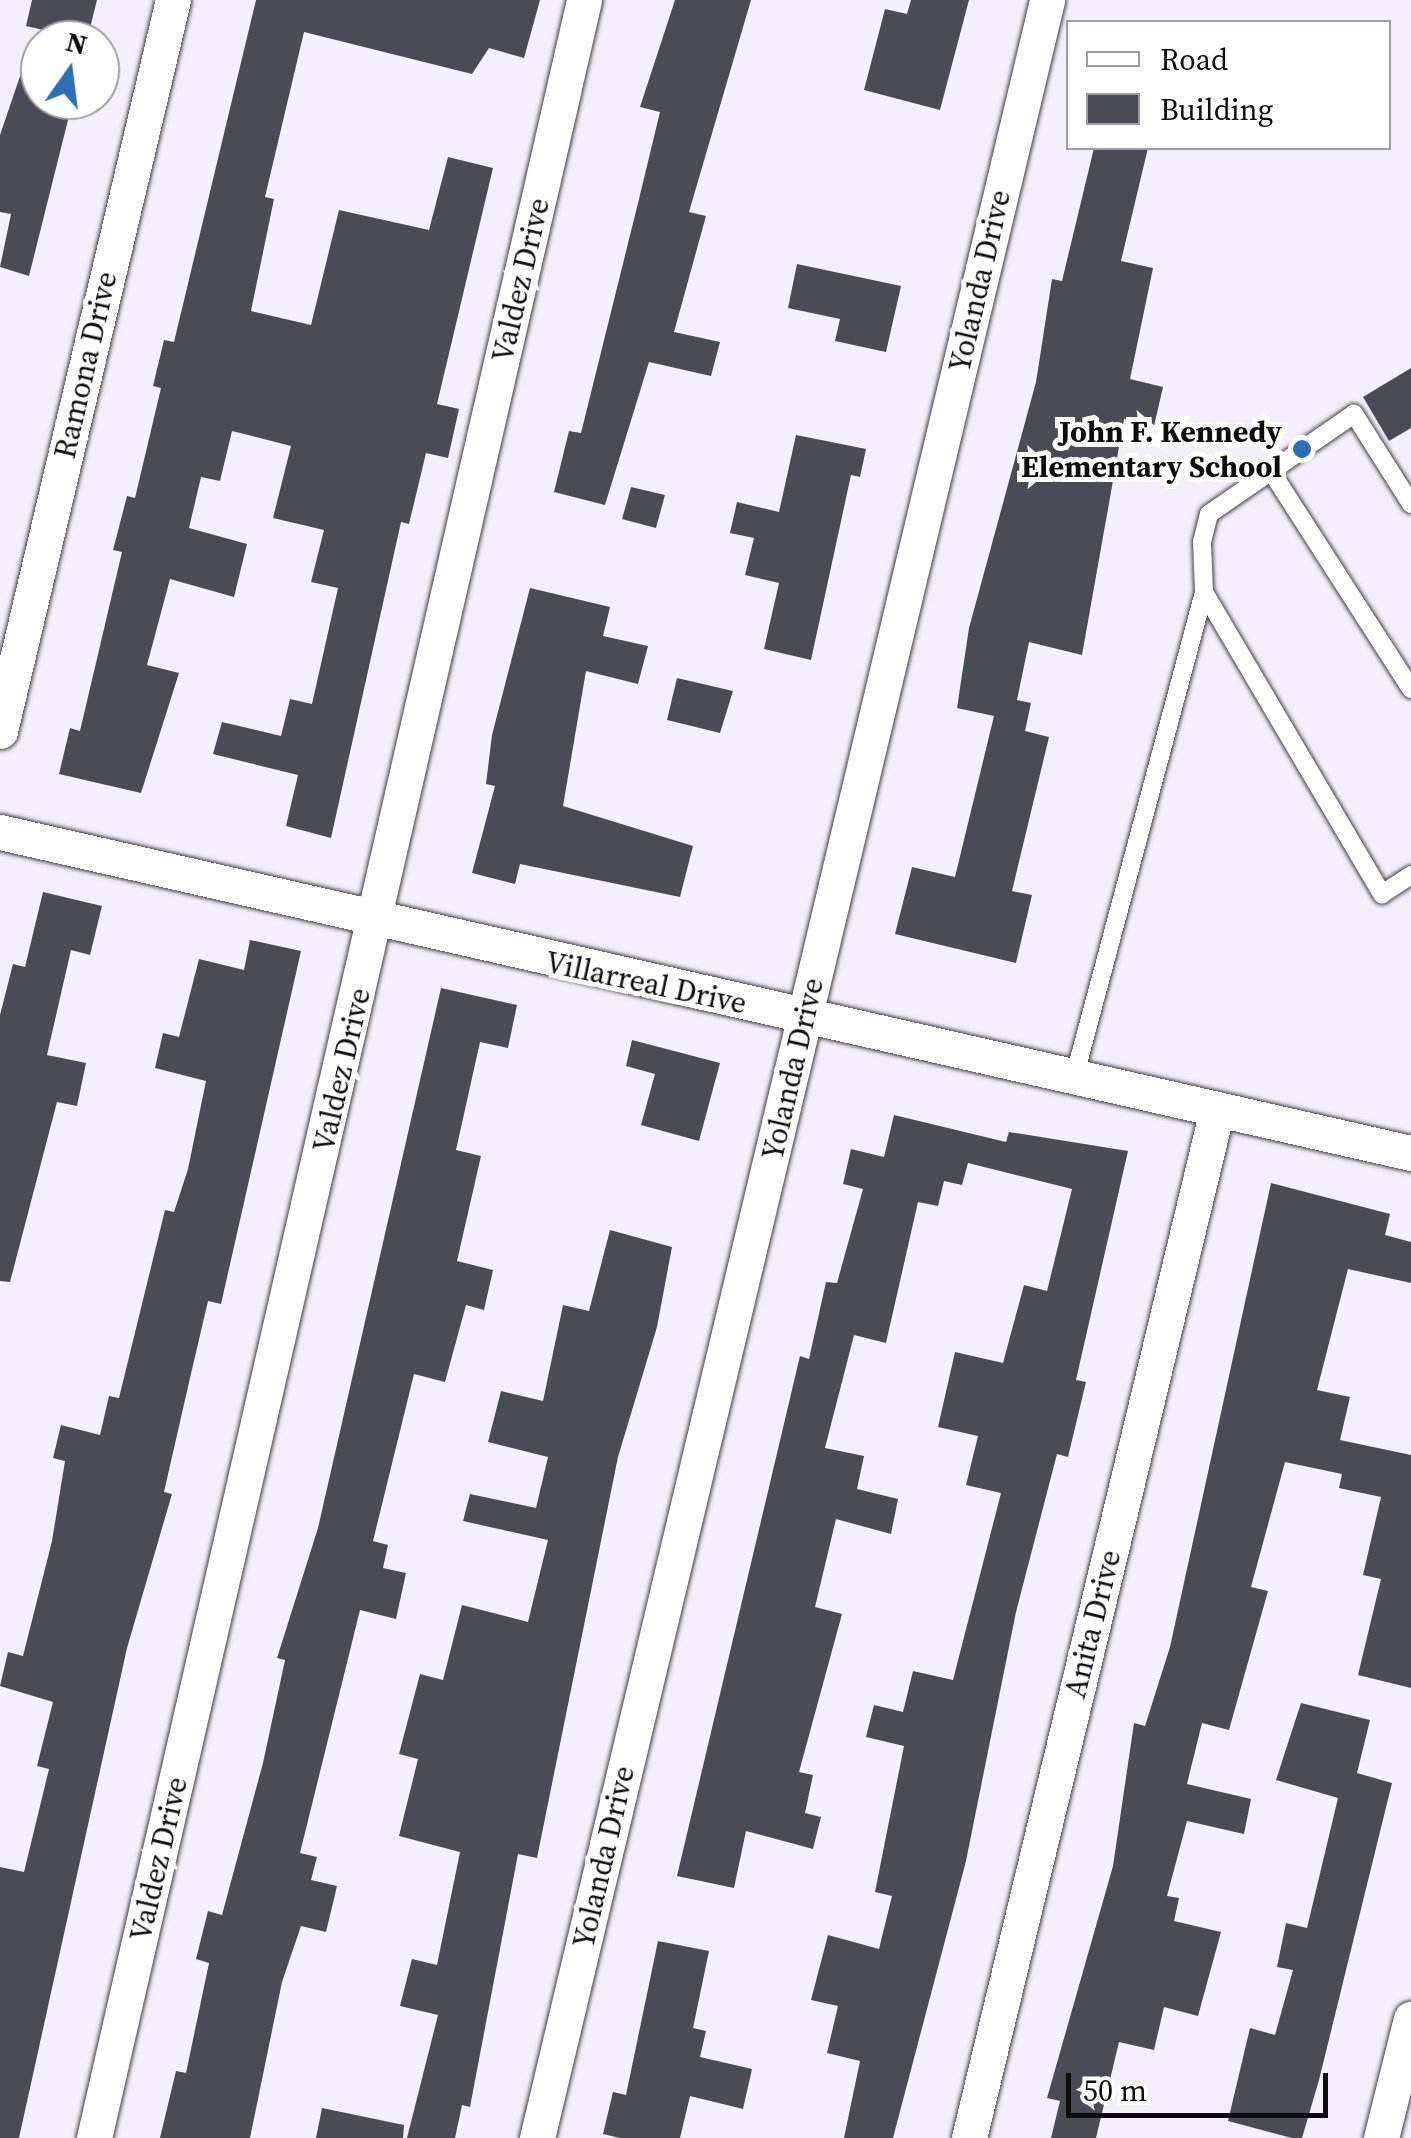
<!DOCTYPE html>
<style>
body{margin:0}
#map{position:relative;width:1411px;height:2138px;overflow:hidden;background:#f4effe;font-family:"Source Serif 4",serif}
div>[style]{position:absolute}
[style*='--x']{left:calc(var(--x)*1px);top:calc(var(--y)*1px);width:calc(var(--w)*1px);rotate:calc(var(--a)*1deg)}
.building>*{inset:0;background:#4a4b56}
.roads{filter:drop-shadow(0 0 2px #404040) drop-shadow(0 0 2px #404040)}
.lane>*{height:18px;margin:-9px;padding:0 9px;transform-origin:9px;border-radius:9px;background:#fff}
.street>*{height:35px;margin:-17.5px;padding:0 17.5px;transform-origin:17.5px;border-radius:17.5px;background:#fff}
.dots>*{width:28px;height:28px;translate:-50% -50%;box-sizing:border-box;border:5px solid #fff;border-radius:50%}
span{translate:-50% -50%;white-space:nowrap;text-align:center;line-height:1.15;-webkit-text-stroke:10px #fff;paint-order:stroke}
.street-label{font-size:30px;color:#0d0d0d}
.poi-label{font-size:30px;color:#0d0d0d;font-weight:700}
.right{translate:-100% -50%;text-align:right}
.legend{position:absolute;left:1066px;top:20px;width:325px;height:130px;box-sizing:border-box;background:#fff;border:2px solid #9e9e9e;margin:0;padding:12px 18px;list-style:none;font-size:30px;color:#0d0d0d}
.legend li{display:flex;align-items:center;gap:20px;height:50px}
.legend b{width:50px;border:2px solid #9e9e9e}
.north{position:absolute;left:20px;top:20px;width:100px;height:100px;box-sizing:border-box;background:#fff;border:2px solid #9e9e9e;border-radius:50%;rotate:14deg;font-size:28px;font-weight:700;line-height:40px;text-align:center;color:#0d0d0d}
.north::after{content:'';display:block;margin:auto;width:35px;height:45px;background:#2c6fb7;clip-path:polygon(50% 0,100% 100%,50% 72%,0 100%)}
.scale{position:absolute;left:1066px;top:2073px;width:262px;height:45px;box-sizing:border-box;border:5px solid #0d0d0d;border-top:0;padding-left:12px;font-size:30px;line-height:35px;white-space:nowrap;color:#0d0d0d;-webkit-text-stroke:8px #fff;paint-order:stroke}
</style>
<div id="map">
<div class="building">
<div style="clip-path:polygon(32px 0,97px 0,87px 40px,26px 26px)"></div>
<div style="clip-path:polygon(256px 0,540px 0,524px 58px,489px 48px,472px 74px,304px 32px,265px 197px,274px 199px,251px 311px,311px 325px,339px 210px,429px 230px,448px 157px,493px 168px,437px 404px,459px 409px,448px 458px,426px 453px,409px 524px,401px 522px,331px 838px,286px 826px,298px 775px,213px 754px,222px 722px,281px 736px,290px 699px,312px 704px,338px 588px,311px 582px,324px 530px,273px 518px,291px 446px,232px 431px,220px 481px,201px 477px,189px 528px,247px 544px,234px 597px,170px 579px,147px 665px,179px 673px,141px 793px,59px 774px,70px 728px,80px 731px,122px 552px,113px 550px,127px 496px,135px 498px,161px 388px,153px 386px,164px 340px,174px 342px)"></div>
<div style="clip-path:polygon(675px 0,751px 0,689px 212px,706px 216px,674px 332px,720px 342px,711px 376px,649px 362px,605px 505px,554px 492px,569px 431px,581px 433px,639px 199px,660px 112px,640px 107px)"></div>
<div style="clip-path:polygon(911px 0,969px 0,940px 110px,864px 90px,885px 9px,907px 14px)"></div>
<div style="clip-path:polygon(31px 44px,40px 45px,40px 100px,73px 100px,29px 276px,0 267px,11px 214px,0 212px,0 135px)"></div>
<div style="clip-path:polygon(1094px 148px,1148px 148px,1121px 261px,1153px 268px,1130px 379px,1163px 387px,1154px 426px,1124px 419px,1082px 655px,1029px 642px,1017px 700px,1031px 703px,1025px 731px,1049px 737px,1012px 891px,1032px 895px,1016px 963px,895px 934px,912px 867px,955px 877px,994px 716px,957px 708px,969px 628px,1036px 382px,1052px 279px,1062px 281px)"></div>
<div style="clip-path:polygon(797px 264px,901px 286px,886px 352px,835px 341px,840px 319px,788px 308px)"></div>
<div style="clip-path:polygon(1411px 368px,1411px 428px,1389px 441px,1363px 397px)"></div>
<div style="clip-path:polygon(796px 435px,866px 449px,860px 477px,851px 475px,811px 660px,764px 649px,779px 583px,745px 575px,754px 538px,730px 533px,737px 502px,779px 512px)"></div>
<div style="clip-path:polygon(631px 487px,665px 495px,656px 528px,622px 519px)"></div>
<div style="clip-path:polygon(530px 588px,610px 607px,603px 636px,648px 646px,638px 684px,586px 671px,563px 806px,693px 846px,680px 897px,520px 864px,515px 884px,472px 873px,495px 786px,486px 784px,492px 735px)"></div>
<div style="clip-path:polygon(677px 678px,733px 691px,720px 733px,667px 720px)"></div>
<div style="clip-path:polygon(43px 892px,102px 906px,90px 955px,71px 950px,47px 1055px,86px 1063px,77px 1106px,57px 1102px,10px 1282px,0 1281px,0 1015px,13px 964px,25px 967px)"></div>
<div style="clip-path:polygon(250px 940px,301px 951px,221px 1304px,208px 1301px,190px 1378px,164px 1492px,172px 1494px,127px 1648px,19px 2138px,0 2138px,0 1867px,24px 1872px,49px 1769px,37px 1766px,53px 1702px,0 1686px,8px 1652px,23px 1656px,52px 1541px,65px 1461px,53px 1458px,61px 1425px,100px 1435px,109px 1396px,119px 1398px,165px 1210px,174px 1212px,188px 1169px,206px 1081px,155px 1068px,163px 1033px,179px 1037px,199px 959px,244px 970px)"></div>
<div style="clip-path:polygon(441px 988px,517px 1005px,508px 1048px,480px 1042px,456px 1150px,481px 1156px,457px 1261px,493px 1270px,484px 1310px,466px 1305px,445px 1382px,414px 1374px,373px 1541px,388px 1545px,383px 1568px,406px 1573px,396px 1619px,360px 1610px,300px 1853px,317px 1857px,311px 1880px,337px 1886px,326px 1932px,301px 1926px,282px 1982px,250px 2138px,160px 2138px,176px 2071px,186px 2073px,209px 1963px,196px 1959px,208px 1911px,222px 1915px,263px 1763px,285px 1660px,277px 1658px,318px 1528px)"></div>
<div style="clip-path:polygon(632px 1040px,720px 1063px,699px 1141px,641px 1125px,655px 1074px,626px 1066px)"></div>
<div style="clip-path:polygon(894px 1115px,1006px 1142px,1009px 1132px,1128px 1151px,1076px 1380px,1086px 1382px,1068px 1457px,1057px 1454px,1016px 1612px,966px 1861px,893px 2138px,844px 2138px,860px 2061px,827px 2053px,838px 2006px,811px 2000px,828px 1935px,879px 1949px,892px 1896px,875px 1892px,904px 1746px,866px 1737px,874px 1705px,903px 1712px,913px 1671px,953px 1680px,1001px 1493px,966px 1485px,978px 1436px,938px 1427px,955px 1352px,1003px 1363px,1024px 1285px,1047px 1291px,1072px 1189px,968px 1163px,962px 1185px,944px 1181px,938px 1206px,918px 1202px,886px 1343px,854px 1335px,825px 1448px,864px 1456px,857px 1489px,898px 1499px,891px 1534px,836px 1519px,815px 1607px,842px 1614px,799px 1772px,813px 1775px,805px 1813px,821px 1817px,813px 1849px,746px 1831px,734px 1888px,677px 1876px,800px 1356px,809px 1359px,826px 1282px,837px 1283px,863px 1189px,843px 1184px,851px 1149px,884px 1157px)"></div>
<div style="clip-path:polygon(1271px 1183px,1390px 1214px,1385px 1235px,1411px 1242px,1411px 1283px,1348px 1269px,1317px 1390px,1350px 1397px,1340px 1440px,1411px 1455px,1411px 1688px,1358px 1675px,1381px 1579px,1363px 1575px,1381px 1497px,1339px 1488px,1342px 1474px,1285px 1462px,1251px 1587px,1268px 1591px,1229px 1730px,1202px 1723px,1187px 1784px,1251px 1799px,1244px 1834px,1187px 1821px,1167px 1896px,1179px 1898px,1174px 1921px,1221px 1932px,1198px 2016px,1164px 2007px,1154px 2050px,1119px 2042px,1096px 2138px,1051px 2138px,1060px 2101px,1047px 2098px,1113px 1866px,1134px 1723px,1145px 1726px,1170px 1647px)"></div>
<div style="clip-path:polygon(610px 1230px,672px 1247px,657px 1327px,618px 1457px,537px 1858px,518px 1854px,470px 2107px,462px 2105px,455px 2138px,407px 2138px,438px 2015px,400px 2006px,412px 1959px,437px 1965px,460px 1852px,399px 1836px,418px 1759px,399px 1754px,420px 1674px,443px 1680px,462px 1605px,528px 1622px,548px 1540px,463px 1521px,470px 1494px,536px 1508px,548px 1457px,488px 1442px,501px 1391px,543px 1401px,563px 1305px,589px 1311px)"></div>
<div style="clip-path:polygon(1301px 1703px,1370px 1720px,1357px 1773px,1392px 1783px,1319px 2080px,1302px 2138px,1292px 2138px,1228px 2121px,1250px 2028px,1275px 2035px,1293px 1970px,1277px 1967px,1286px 1923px,1307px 1928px,1338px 1798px,1276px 1780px)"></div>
<div style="clip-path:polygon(658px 1941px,709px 1951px,693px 2028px,706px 2031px,700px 2057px,752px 2069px,743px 2109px,690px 2096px,680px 2138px,620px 2138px,603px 2134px,613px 2092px,626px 2095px)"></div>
<div style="clip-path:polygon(322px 2108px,404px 2125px,403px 2138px,316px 2138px)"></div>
</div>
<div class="roads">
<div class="lane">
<div style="--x:1271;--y:471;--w:259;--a:57.3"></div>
<div style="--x:1411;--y:504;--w:107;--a:-122.3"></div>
<div style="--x:1354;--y:414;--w:176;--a:145.4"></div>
<div style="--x:1209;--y:514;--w:29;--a:104"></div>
<div style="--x:1202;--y:542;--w:50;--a:87.7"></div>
<div style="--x:1204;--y:592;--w:351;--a:59.5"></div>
<div style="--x:1382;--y:894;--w:35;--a:-33"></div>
<div style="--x:1074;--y:1078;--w:503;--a:-75.02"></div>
</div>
<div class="street">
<div style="--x:0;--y:731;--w:751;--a:-76.69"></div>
<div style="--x:0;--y:832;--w:1447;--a:12.82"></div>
<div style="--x:94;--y:2138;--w:2193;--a:-77.09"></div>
<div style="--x:537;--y:2138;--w:2198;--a:-76.58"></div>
<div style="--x:969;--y:2138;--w:1057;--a:-76.44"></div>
<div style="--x:1381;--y:2138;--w:123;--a:-75.9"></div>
</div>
</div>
<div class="dots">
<div style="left:1302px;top:449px;background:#2c6fb7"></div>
</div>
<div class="street-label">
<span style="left:521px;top:280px;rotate:-77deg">Valdez Drive</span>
<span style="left:980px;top:281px;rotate:-77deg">Yolanda Drive</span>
<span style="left:86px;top:365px;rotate:-77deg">Ramona Drive</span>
<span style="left:646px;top:983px;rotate:12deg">Villarreal Drive</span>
<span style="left:793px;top:1069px;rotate:-77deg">Yolanda Drive</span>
<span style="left:342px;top:1070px;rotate:-77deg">Valdez Drive</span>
<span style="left:1093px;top:1624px;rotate:-76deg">Anita Drive</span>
<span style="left:604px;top:1857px;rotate:-77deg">Yolanda Drive</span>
<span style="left:159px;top:1859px;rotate:-77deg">Valdez Drive</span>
</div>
<div class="poi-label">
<span class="right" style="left:1282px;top:449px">John F. Kennedy<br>Elementary School</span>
</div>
<ul class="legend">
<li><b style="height:12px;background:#fff"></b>Road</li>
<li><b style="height:28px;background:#4a4b56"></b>Building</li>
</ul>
<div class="north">N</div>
<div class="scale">50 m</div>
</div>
